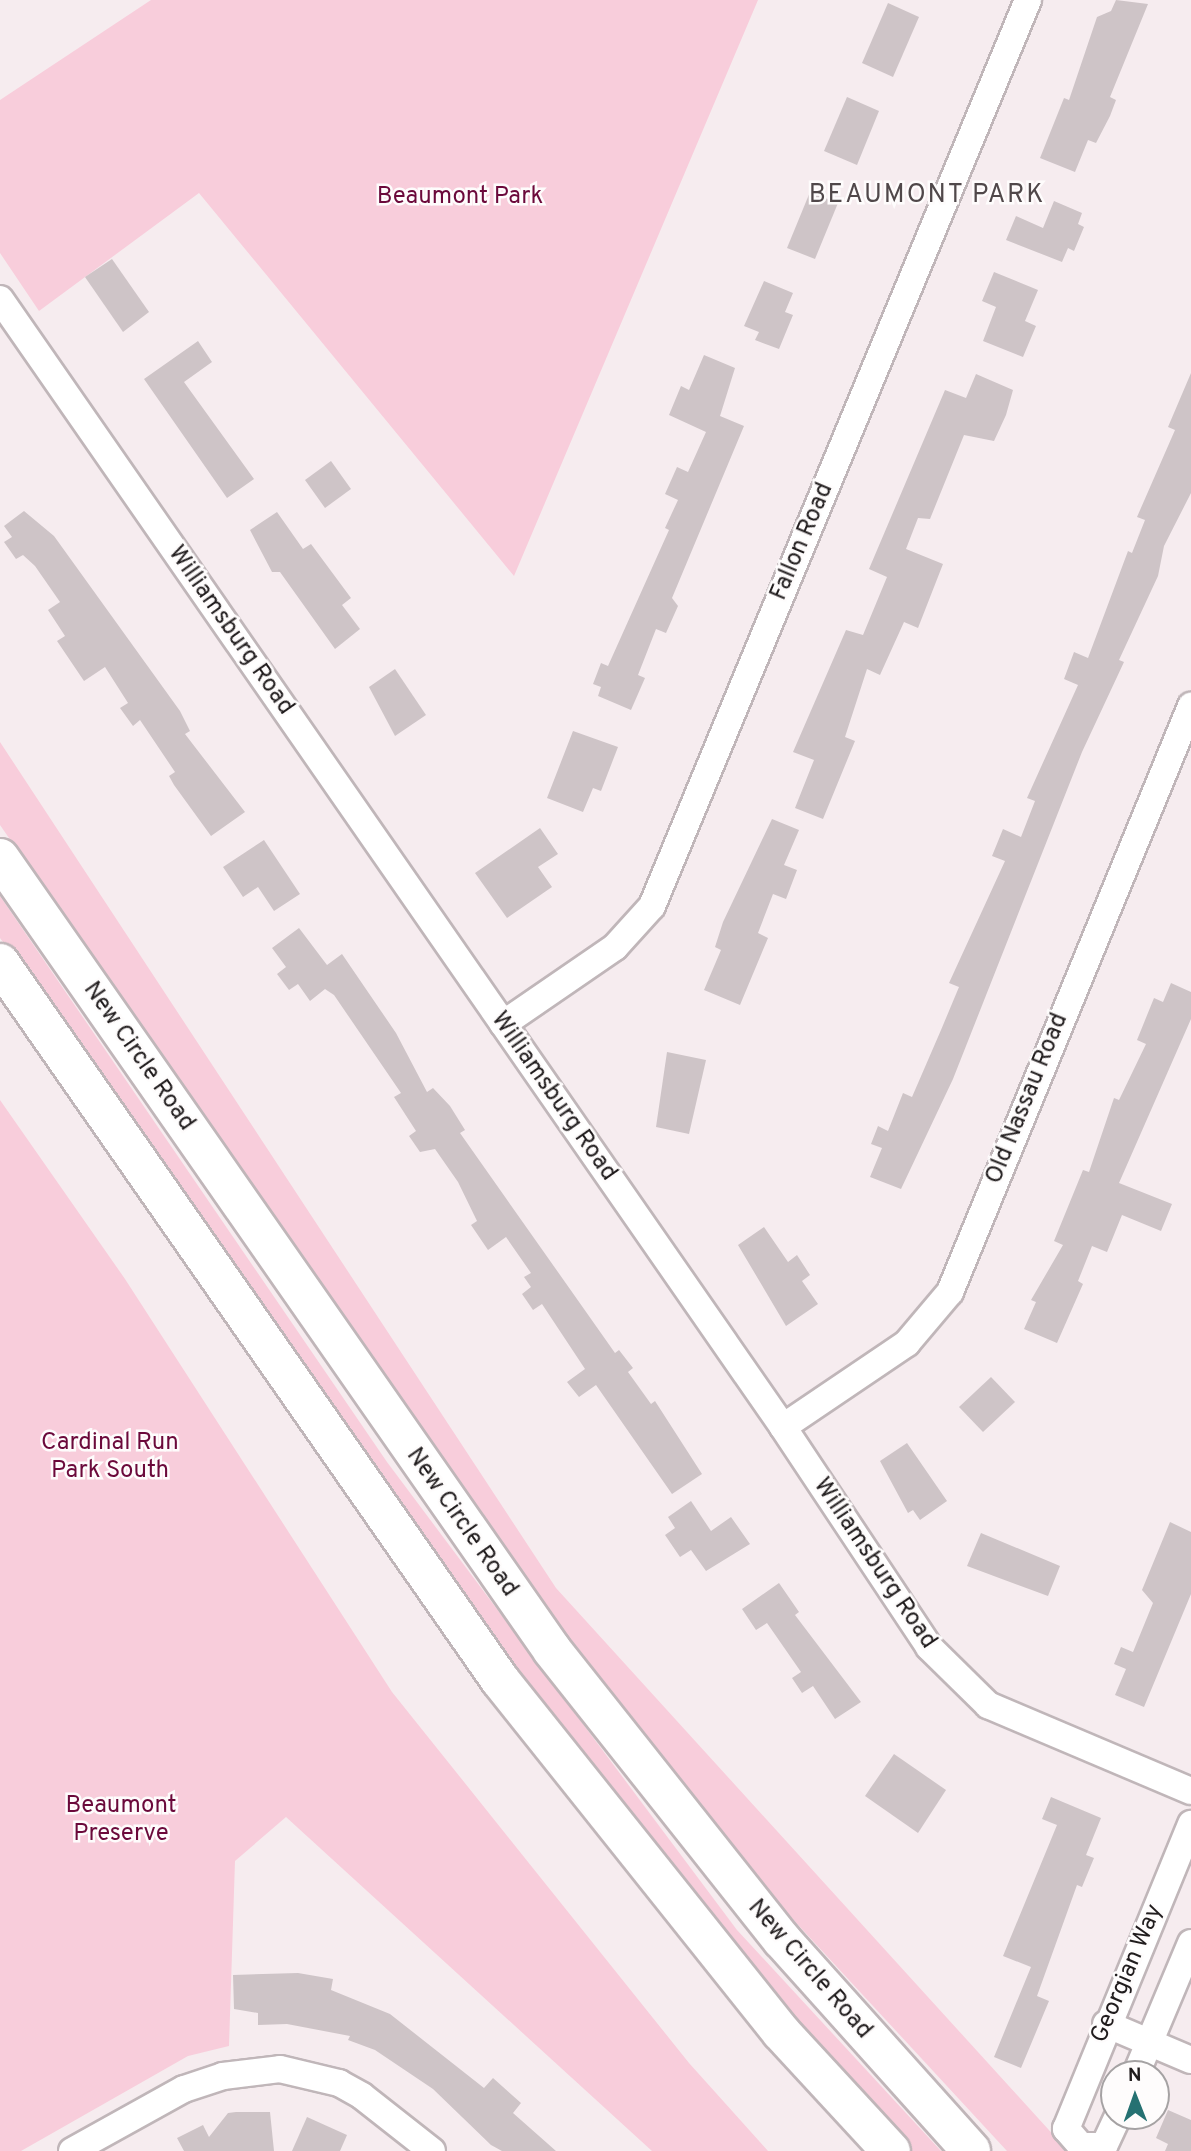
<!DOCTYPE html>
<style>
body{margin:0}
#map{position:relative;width:1191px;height:2151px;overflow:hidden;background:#f6ecef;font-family:Overpass,sans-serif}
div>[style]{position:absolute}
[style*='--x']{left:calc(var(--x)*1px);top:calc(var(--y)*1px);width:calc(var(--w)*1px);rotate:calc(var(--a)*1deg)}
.green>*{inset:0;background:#f8cddb}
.building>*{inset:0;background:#cec4c7}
.roads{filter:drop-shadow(2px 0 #c0b6b9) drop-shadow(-2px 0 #c0b6b9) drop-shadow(0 2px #c0b6b9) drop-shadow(0 -2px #c0b6b9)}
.minor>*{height:26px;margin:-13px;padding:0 13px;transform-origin:13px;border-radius:13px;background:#fff}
.highway>*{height:38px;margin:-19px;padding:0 19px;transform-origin:19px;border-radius:19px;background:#fff}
span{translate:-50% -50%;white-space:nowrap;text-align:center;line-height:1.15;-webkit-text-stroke:5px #fefcfc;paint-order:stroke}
.park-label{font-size:24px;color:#6b093b}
.street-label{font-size:24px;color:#201c1d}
.neighbourhood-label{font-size:26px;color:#50484a;letter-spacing:2px}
.north{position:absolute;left:1100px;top:2060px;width:70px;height:70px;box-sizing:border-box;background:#fefcfc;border:2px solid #a5a2a3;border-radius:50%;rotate:359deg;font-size:19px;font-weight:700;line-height:28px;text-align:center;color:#201c1d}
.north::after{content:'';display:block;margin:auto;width:24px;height:32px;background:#257172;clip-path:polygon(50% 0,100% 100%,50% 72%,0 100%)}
</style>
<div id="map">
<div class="green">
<div style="clip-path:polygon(151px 0,758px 0,514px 576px,199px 193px,39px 311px,0 253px,0 100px)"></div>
<div style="clip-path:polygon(0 742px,556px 1588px,1068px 2151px,1007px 2151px,788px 1914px,538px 1602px,0 825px)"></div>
<div style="clip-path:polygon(0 896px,387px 1462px,737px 1930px,941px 2151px,909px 2151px,721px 1942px,450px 1590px,0 938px)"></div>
<div style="clip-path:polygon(0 1100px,125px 1279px,392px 1692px,689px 2063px,768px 2151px,652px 2151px,286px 1817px,235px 1861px,229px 2046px,188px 2056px,21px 2151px,0 2151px)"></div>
</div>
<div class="building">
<div style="clip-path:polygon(1116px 0,1148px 4px,1110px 97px,1116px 100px,1110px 116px,1096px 143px,1088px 140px,1075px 172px,1040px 158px,1064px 98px,1069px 100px,1097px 17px,1111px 11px)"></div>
<div style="clip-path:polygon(888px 3px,919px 17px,893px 77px,862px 63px)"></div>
<div style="clip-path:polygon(847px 97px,879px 111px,857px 165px,824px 151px)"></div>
<div style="clip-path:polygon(810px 192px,838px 203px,815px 259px,787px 248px)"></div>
<div style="clip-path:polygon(1054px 201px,1082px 213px,1078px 224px,1084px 227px,1074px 251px,1068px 248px,1062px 262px,1006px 240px,1016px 216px,1043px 228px)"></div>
<div style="clip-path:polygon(112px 259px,149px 312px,123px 332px,85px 277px)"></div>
<div style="clip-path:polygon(994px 272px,1038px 290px,1025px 321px,1036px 326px,1023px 357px,983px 341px,996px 307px,982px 301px)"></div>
<div style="clip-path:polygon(764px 281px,793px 293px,785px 312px,793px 315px,779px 349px,755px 340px,759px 332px,744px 326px)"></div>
<div style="clip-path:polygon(198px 341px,212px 362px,184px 382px,254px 479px,227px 498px,144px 379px)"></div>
<div style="clip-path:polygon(704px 355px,735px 368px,720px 416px,744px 426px,672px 598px,678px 606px,666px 633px,656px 629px,638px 675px,645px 678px,631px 710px,598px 696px,601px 687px,593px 684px,601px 663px,608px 666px,669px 530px,665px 528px,678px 500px,665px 494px,677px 467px,688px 472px,706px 432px,669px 415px,681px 386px,689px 390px)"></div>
<div style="clip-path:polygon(1191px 373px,1191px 493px,1164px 546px,1158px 576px,1119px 660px,1124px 662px,1082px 752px,953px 1079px,901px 1189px,870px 1177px,882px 1148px,871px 1144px,878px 1126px,888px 1131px,903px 1093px,912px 1097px,941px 1030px,959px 987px,949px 983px,1005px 861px,992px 856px,1003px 829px,1021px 837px,1035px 801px,1027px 798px,1078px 685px,1064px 679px,1074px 652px,1088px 658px,1128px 551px,1132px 553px,1145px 520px,1137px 517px,1175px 430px,1168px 427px)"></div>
<div style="clip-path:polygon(976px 374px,1013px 390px,1006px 415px,994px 441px,964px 435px,930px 519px,918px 518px,906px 549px,943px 564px,918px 628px,904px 622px,880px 675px,867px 669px,845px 737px,855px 741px,823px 819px,795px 808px,814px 760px,793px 752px,846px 630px,863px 635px,887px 577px,869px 569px,945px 390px,966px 398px)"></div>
<div style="clip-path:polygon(331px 461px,351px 489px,325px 508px,305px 480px)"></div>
<div style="clip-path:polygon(24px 511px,54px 536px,180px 711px,190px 731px,185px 734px,245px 812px,211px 836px,174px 785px,169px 776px,175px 772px,140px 720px,133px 726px,120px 708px,128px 703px,105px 667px,84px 681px,57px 641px,65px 636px,48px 610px,60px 602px,35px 566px,23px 555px,16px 559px,4px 542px,12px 537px,4px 526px)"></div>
<div style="clip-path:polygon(277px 512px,303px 549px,311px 544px,351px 598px,342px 605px,360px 629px,335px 649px,280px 572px,272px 572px,250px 530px)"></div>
<div style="clip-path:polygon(395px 669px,426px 715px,395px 736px,369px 687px)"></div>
<div style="clip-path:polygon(573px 731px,618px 747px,601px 791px,593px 788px,583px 812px,547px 798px)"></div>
<div style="clip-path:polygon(772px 819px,799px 830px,784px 865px,797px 870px,786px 899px,773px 894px,758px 933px,768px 938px,740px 1005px,704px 990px,721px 950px,715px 947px,723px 922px)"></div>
<div style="clip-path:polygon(540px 828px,558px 854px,538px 867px,552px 887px,507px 918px,475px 873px)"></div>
<div style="clip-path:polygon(264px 840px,300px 894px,274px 911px,258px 887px,243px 897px,223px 867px)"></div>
<div style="clip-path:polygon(299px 928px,327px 965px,342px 954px,396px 1033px,427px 1092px,433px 1088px,450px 1106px,465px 1130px,460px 1133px,615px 1353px,619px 1350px,633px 1368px,628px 1372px,651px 1404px,655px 1401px,702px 1474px,672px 1494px,596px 1385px,579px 1397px,567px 1382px,585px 1369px,542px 1304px,533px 1310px,522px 1294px,531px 1287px,524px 1277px,531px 1273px,506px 1237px,488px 1250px,471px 1225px,477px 1221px,458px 1182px,435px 1149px,420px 1152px,409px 1136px,416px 1131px,394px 1097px,401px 1093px,334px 995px,325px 989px,310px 1001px,298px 984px,289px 990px,277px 974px,286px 967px,272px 948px)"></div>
<div style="clip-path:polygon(1171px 983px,1191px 992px,1191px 1019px,1119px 1183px,1172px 1204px,1161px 1231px,1122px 1215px,1107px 1252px,1092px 1246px,1078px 1281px,1083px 1284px,1057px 1343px,1024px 1329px,1036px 1302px,1031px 1300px,1063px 1245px,1054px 1241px,1083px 1170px,1089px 1172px,1114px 1098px,1119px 1100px,1146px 1044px,1137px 1040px,1154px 998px,1163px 1002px)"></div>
<div style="clip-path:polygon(667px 1052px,706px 1060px,689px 1134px,656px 1127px)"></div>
<div style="clip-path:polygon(764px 1227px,788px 1262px,797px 1255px,810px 1275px,802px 1281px,818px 1304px,786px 1326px,738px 1245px)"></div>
<div style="clip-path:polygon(991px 1377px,1015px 1402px,983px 1432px,959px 1407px)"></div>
<div style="clip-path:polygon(907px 1443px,947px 1501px,920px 1520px,913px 1510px,908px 1513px,880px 1461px)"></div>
<div style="clip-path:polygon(691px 1501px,711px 1531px,731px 1517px,750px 1544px,706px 1571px,691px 1550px,680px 1557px,665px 1535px,675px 1528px,668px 1517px)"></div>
<div style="clip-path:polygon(1170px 1522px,1191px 1532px,1191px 1594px,1144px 1707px,1115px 1695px,1126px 1669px,1114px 1664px,1121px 1647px,1133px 1652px,1153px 1603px,1142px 1590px)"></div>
<div style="clip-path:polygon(981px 1533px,1060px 1566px,1048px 1596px,967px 1566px)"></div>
<div style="clip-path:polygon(779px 1583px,799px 1612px,795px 1615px,861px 1702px,835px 1719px,813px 1686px,802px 1693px,792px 1678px,801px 1672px,767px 1623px,756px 1630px,742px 1609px)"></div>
<div style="clip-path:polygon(894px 1754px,946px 1790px,918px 1833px,865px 1796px)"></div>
<div style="clip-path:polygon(1051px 1797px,1101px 1818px,1086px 1855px,1094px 1858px,1082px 1887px,1077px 1885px,1037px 1996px,1049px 2001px,1021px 2068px,994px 2057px,1031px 1967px,1003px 1956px,1057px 1825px,1042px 1819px)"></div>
<div style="clip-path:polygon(298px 1973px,333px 1979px,331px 1990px,390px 2014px,484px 2088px,493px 2078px,521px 2103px,513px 2113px,556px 2151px,502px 2151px,491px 2145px,433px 2089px,375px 2050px,348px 2040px,350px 2036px,287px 2024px,258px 2025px,258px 2013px,234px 2009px,233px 1975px)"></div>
<div style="clip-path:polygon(1168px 2110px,1191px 2120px,1191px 2151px,1165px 2151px,1168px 2144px,1156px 2138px)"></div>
<div style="clip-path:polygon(236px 2112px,270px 2112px,274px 2151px,184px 2151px,177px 2138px,203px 2125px,209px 2137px,228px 2113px)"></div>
<div style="clip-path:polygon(307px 2117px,347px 2135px,340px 2151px,292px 2151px)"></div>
</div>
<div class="roads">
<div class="minor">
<div style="--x:0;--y:299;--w:1373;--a:55.23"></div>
<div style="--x:783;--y:1427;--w:264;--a:56.4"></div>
<div style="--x:929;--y:1647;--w:83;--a:44.5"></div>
<div style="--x:988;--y:1705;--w:220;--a:23"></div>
<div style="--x:503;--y:1024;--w:136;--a:-34.5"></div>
<div style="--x:615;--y:947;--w:55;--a:-47.9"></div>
<div style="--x:652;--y:906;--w:981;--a:-67.46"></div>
<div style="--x:783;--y:1427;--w:150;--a:-34.1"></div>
<div style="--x:907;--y:1343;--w:67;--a:-49.9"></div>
<div style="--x:950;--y:1292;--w:634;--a:-67.64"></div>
<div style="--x:1106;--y:2024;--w:92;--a:23"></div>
<div style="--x:1136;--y:2074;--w:142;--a:-67.2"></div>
<div style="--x:1118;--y:2116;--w:33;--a:115"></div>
<div style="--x:1104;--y:2146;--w:23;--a:180"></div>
<div style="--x:1081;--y:2146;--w:23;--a:-131"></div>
<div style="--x:1066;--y:2129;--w:330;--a:-67.7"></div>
<div style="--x:72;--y:2151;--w:128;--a:-29"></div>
<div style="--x:184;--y:2089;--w:41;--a:-18.4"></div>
<div style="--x:223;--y:2076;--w:57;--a:-7"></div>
<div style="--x:280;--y:2069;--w:61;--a:13.3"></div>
<div style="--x:339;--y:2083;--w:26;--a:29"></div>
<div style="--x:362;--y:2096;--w:89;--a:38.2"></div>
</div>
<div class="highway">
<div style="--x:0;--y:858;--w:965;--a:55.12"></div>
<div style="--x:552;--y:1650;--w:370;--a:51.6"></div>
<div style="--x:782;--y:1940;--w:283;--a:48.1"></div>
<div style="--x:0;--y:963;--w:874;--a:55.11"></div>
<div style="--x:500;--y:1680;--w:450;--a:51.4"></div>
<div style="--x:781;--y:2032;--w:162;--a:47.3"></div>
</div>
</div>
<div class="park-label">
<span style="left:460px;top:198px">Beaumont Park</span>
<span style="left:110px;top:1458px">Cardinal Run<br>Park South</span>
<span style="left:121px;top:1821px">Beaumont<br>Preserve</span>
</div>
<div class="street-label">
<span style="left:803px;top:542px;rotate:-67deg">Fallon Road</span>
<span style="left:230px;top:631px;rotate:55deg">Williamsburg Road</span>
<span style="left:138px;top:1057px;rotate:55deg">New Circle Road</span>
<span style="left:553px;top:1097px;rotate:55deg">Williamsburg Road</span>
<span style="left:1028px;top:1099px;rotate:-68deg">Old Nassau Road</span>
<span style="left:461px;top:1523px;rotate:55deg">New Circle Road</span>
<span style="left:874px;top:1564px;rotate:56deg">Williamsburg Road</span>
<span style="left:809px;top:1970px;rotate:49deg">New Circle Road</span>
<span style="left:1128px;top:1974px;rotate:-67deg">Georgian Way</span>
</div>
<div class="neighbourhood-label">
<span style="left:927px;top:196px">BEAUMONT PARK</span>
</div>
<div class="north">N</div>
</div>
